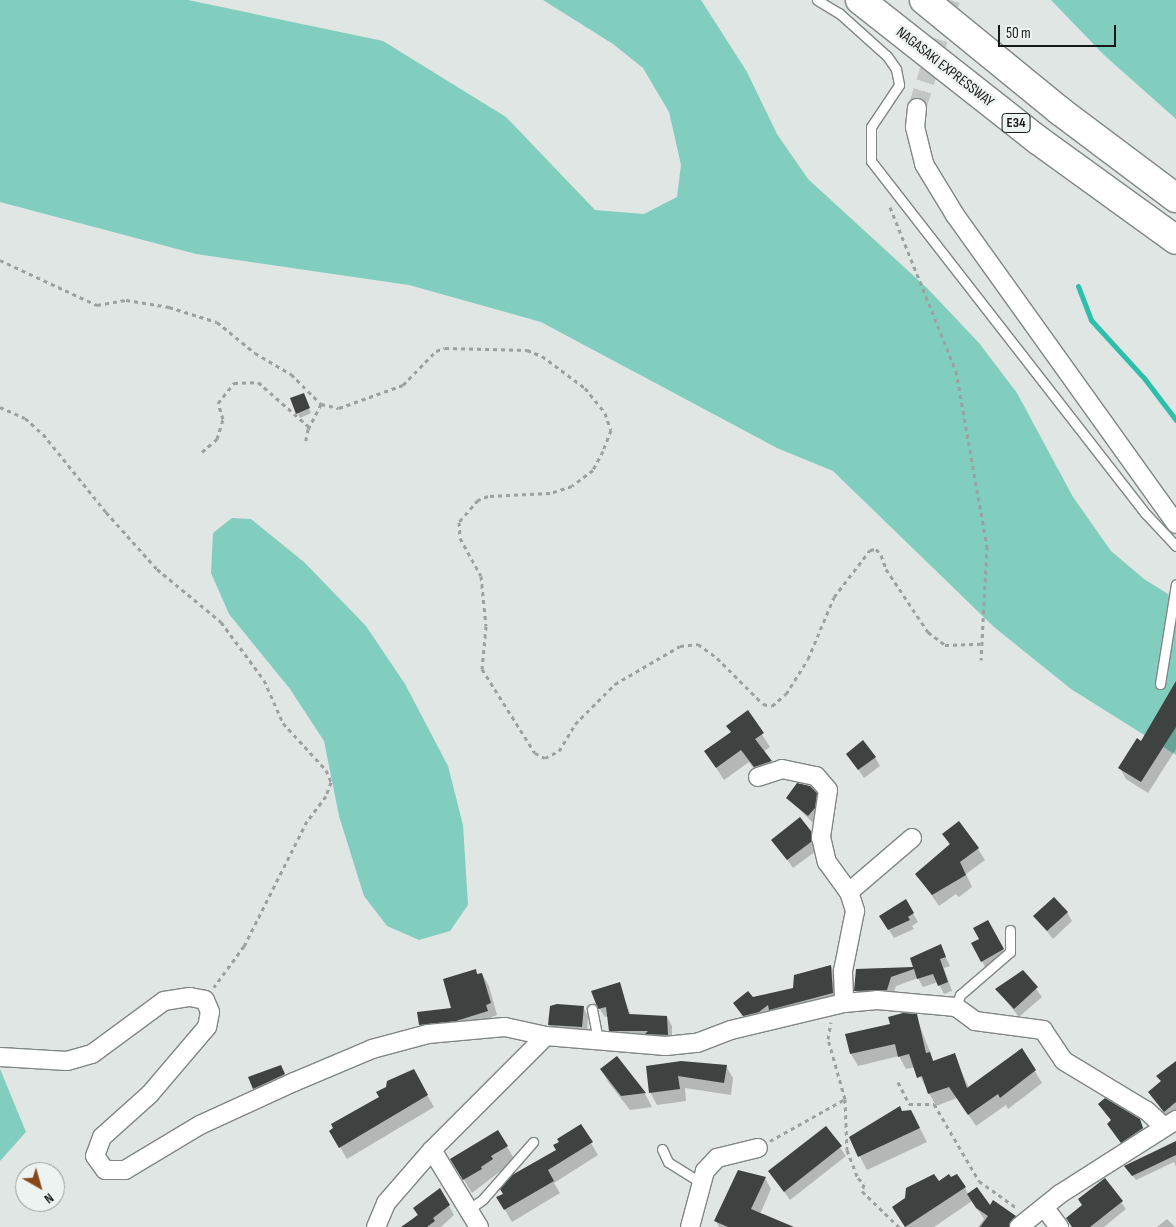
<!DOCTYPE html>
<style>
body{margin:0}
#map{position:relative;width:1176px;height:1227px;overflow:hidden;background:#e0e6e4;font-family:"Sofia Sans Condensed",sans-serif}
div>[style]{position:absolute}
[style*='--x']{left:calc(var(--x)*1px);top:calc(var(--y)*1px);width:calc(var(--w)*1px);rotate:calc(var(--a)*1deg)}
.green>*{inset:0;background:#81cdbe}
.shadow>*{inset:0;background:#0003}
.stream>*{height:5px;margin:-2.5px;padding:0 2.5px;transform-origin:2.5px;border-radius:2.5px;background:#2dbfaa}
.building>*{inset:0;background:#3e4342}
.street-tunnel>*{height:18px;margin-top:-9px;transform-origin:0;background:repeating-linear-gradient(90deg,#c2c7c5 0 18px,transparent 0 27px)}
.path>*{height:3px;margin-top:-1.5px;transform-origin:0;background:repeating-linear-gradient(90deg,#9ca19f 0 4px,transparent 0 8px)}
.roads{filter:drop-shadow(1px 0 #808685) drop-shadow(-1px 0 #808685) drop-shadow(0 1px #808685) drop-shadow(0 -1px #808685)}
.lane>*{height:9px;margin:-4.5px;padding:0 4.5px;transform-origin:4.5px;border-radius:4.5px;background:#fff}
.street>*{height:18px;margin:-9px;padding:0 9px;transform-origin:9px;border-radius:9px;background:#fff}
.highway>*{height:28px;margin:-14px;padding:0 14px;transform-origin:14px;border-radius:14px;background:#fff}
span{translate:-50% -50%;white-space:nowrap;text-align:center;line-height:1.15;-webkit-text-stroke:5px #edf3f1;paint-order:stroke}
.shield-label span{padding:1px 4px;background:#edf3f1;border:1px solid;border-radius:4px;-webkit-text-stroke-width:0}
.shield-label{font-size:14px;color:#161817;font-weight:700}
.street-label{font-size:15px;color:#161817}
.north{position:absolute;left:15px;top:1162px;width:50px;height:50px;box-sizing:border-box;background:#edf3f1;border:1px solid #979b9a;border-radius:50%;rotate:142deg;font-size:14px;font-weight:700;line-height:20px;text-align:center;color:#161817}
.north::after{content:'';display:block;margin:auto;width:18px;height:22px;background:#8a4719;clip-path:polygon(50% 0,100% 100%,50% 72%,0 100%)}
.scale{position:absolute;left:998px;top:25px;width:118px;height:22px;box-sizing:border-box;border:2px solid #161817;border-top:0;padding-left:6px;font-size:15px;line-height:18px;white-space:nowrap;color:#161817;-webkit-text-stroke:4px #edf3f1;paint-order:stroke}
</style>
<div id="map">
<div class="green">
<div style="clip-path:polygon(0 0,188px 0,383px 41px,506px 117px,595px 210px,644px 214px,677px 197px,681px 165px,669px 112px,643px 68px,613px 44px,543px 0,701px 0,747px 72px,777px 134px,808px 179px,928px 289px,979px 343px,1017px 393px,1073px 497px,1111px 551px,1144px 579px,1176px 599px,1176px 755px,1071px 689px,994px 627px,833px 471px,777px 448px,541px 322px,409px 285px,196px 254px,0 202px)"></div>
<div style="clip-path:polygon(1051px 0,1176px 0,1176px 119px,1104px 55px)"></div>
<div style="clip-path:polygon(232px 518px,251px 519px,304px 562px,366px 626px,405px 684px,448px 766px,463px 825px,468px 905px,450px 931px,419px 940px,387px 926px,364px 896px,339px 816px,324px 741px,290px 689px,229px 614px,211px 573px,213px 533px)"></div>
<div style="clip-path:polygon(0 1069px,26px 1132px,0 1161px)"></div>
</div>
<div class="shadow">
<div style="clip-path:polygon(305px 398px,311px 413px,300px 418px,291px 399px)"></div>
<div style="clip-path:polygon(1176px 686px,1176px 749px,1148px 793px,1126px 779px,1120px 768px,1141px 742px)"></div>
<div style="clip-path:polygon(747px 712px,770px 747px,763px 752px,778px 774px,762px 780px,749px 762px,724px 780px,706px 752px,732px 733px,727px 726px)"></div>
<div style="clip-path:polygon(848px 754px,875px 757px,880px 766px,864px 778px)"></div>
<div style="clip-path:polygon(816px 794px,821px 803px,819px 817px,814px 824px,788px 798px)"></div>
<div style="clip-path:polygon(810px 832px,816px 841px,816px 851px,793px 868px,773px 840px)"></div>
<div style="clip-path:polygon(944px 834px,978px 849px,985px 860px,966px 874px,972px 887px,959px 897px,956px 894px,939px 906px,917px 874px,950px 846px)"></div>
<div style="clip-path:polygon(906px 901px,918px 922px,912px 926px,914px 929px,894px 938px,881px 917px)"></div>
<div style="clip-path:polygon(1067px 912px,1072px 921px,1053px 939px,1035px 916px)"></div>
<div style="clip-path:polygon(987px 922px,1008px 958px,987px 970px,972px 944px,981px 939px)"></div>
<div style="clip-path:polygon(940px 946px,950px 966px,944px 968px,952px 991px,944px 994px,938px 982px,923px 987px,918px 978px,896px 986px,892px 998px,861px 1000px,856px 991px,857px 970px,914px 968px)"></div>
<div style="clip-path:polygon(831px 966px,836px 975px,837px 1002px,749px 1025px,734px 1003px,794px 989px)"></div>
<div style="clip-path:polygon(475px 971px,478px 975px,482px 974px,489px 986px,497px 1015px,492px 1017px,494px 1023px,427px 1037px,420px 1025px,419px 1013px,453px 1009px)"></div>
<div style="clip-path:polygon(1023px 971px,1042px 997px,1019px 1017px,997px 989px)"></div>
<div style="clip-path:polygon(619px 984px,631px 1016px,667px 1017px,672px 1026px,672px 1044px,615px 1039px,608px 1016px,605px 1017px,599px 1008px)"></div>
<div style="clip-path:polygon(583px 1007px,588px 1016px,587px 1035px,555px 1033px,549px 1025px)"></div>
<div style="clip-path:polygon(916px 1016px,934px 1062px,954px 1055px,969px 1088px,1022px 1050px,1042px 1083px,1008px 1109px,1006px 1105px,976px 1126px,957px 1098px,936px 1106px,915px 1067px,906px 1069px,899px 1056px,858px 1066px,851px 1054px,891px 1025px)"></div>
<div style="clip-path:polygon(616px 1057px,645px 1094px,652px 1107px,630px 1110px,609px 1083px,601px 1069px)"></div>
<div style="clip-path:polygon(1176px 1062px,1176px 1122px,1173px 1125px,1149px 1092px,1162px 1082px,1158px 1076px)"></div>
<div style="clip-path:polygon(726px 1066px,733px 1078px,731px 1095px,685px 1088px,686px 1101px,657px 1105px,650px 1092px,647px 1067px)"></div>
<div style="clip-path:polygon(281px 1067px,289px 1084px,259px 1097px,250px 1078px)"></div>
<div style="clip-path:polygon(413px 1071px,434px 1107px,347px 1159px,331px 1131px,381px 1098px)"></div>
<div style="clip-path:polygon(899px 1108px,902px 1112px,911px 1111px,927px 1142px,867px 1170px,850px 1138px)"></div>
<div style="clip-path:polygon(1104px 1112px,1139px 1120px,1147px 1136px,1126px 1150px,1113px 1132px,1112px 1121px)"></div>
<div style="clip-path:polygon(581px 1126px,598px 1155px,554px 1183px,560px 1193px,512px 1222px,498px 1198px,557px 1150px)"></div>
<div style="clip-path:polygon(826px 1128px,846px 1156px,790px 1200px,770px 1172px)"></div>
<div style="clip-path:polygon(498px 1132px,515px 1160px,472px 1193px,452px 1160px)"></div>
<div style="clip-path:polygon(1176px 1143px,1176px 1167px,1174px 1162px,1136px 1180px,1129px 1171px)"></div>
<div style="clip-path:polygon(765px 1178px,771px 1189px,760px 1214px,787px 1227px,719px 1227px,716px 1221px)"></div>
<div style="clip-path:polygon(1104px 1180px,1126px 1209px,1104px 1227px,1072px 1227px,1067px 1218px,1083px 1206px,1079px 1200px)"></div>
<div style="clip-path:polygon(939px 1183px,965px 1188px,968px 1194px,990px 1208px,1015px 1216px,1021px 1226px,978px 1227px,984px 1219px,972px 1201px,934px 1227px,905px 1227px,893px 1207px)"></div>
<div style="clip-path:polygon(440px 1189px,454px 1215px,441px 1227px,406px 1227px)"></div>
<div style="clip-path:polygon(1167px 1219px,1175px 1227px,1157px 1227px)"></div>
</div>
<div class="stream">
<div style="--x:1078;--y:286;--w:36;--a:69"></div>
<div style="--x:1091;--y:320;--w:79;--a:47.6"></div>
<div style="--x:1144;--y:378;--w:53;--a:52.7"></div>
</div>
<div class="building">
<div style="clip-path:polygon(304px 393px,310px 408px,296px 414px,290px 398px)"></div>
<div style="clip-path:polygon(1176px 681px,1176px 727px,1141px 782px,1118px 768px,1137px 738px,1141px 741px)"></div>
<div style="clip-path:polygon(748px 710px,764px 733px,755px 739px,772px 761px,754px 767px,741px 750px,716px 768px,704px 751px,731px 732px,726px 726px)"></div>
<div style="clip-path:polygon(863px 740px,876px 757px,858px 770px,846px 754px)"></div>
<div style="clip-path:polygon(797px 783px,810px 786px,817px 793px,815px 808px,808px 816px,786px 798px)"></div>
<div style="clip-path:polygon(800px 817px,811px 831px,811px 842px,787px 860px,771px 840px)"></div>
<div style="clip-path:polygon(959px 821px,979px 848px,960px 862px,966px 875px,932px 895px,915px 874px,950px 844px,942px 834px)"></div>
<div style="clip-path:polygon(1054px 897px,1068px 912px,1047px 931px,1033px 916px)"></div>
<div style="clip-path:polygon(906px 899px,914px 913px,908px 917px,910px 920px,888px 930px,879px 916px)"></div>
<div style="clip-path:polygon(988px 920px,1004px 949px,981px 962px,971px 943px,979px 939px,973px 928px)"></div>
<div style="clip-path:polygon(941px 944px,946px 957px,940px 959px,948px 982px,938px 986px,933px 974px,917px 979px,914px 969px,891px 977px,887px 990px,854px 991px,856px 969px,913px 967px,910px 958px)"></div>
<div style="clip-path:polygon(831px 965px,833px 993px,769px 1010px,768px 1005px,759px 1012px,743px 1016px,733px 1003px,748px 991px,753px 997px,793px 988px,794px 975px)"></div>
<div style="clip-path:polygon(476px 969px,477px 974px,482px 973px,491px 1003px,486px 1005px,488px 1011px,456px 1021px,419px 1025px,417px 1012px,451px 1008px,443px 979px)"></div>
<div style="clip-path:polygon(1023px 970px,1038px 987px,1014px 1009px,995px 989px)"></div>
<div style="clip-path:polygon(620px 982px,629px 1014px,667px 1016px,668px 1035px,645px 1034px,648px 1031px,609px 1031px,606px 1007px,598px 1009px,591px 991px)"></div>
<div style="clip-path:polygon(557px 1004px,584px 1006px,582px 1027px,548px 1025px,550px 1006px)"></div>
<div style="clip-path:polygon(903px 1013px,917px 1014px,926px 1053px,930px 1052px,933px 1061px,955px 1053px,967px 1088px,1022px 1048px,1036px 1070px,1000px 1098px,998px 1094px,968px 1115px,949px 1087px,928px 1094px,922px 1076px,917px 1078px,909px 1054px,898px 1057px,895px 1044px,850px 1054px,845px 1034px,890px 1024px,888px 1017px)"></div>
<div style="clip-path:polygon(617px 1056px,646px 1093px,621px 1096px,600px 1069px)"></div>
<div style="clip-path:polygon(681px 1061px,727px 1065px,724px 1083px,678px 1076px,680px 1089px,649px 1093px,646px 1066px)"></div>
<div style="clip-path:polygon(1176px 1061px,1176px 1102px,1164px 1112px,1148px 1092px,1161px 1081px,1156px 1076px)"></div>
<div style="clip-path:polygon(281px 1065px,285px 1074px,253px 1089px,248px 1077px)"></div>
<div style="clip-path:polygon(414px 1069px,428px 1095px,339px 1148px,329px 1131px,333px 1128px,331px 1124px,379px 1097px,376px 1092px,386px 1087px,387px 1081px)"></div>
<div style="clip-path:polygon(1105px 1098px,1140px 1119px,1143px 1128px,1121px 1143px,1107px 1124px,1111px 1120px,1098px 1104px)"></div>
<div style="clip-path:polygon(900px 1106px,902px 1111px,911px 1110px,920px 1128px,858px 1157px,849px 1137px)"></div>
<div style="clip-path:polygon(581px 1124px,593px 1142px,548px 1170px,554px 1181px,504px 1210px,496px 1197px,503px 1194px,500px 1189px,512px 1175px,556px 1150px,553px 1145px,559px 1142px,557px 1139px)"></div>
<div style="clip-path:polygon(826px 1126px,842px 1146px,784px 1192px,768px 1171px)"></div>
<div style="clip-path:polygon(498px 1130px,508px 1146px,491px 1156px,493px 1159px,481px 1167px,482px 1169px,463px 1180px,450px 1159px)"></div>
<div style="clip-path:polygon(1176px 1141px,1176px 1155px,1132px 1176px,1124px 1166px)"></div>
<div style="clip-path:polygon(738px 1170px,766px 1177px,751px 1209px,794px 1227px,728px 1227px,714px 1221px)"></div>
<div style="clip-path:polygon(934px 1174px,939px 1181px,949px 1174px,951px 1177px,957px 1174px,966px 1187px,905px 1227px,892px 1207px,905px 1198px,906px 1188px)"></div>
<div style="clip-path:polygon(1105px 1178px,1123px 1201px,1090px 1227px,1072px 1227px,1066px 1218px,1082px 1205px,1078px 1199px)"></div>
<div style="clip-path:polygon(977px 1187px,990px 1205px,993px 1200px,1016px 1216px,1009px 1227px,980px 1227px,988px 1216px,976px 1208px,967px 1194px)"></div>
<div style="clip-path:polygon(440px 1188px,450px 1205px,433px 1218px,435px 1221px,427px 1227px,401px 1227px,418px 1215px,413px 1208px)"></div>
</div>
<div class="street-tunnel">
<div style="--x:917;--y:108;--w:113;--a:-72.5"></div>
</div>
<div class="path">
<div style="--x:890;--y:207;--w:177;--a:68.1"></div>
<div style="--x:956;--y:371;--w:178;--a:80"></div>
<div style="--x:987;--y:546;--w:114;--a:93"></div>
<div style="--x:0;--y:260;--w:107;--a:24.9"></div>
<div style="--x:97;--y:305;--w:29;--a:-10"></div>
<div style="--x:126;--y:300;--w:44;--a:9.2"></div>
<div style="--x:169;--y:307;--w:50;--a:17.4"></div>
<div style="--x:217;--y:322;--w:49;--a:39.2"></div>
<div style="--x:255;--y:353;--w:42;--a:30.3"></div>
<div style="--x:291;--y:374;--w:42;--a:45"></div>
<div style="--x:321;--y:404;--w:28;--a:117"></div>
<div style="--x:308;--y:429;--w:15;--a:101"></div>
<div style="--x:321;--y:404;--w:18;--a:13"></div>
<div style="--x:339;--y:408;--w:68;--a:-19.8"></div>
<div style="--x:403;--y:385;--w:47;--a:-45.9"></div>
<div style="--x:436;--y:351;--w:9;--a:-18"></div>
<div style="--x:445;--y:348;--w:82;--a:1.4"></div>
<div style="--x:527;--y:350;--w:16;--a:22"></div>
<div style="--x:542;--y:356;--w:54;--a:36.7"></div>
<div style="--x:585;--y:388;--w:32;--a:51"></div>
<div style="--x:605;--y:413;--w:18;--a:71"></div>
<div style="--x:611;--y:430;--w:22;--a:111"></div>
<div style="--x:603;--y:451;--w:21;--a:118"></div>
<div style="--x:593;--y:470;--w:26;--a:143"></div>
<div style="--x:572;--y:486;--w:23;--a:162"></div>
<div style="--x:550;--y:493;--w:62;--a:177.2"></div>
<div style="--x:488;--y:496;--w:11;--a:158"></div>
<div style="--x:478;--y:500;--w:29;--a:131"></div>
<div style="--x:459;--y:522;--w:16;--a:86"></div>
<div style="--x:460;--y:538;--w:43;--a:61.1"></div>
<div style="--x:481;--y:576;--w:50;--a:84.3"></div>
<div style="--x:486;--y:626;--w:43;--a:95.3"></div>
<div style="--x:482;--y:669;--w:99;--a:57.8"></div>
<div style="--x:535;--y:753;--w:11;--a:27"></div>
<div style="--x:545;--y:758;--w:16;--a:-27"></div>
<div style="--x:559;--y:751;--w:31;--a:-59"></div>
<div style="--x:575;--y:724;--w:57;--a:-45"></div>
<div style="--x:615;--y:684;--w:75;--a:-30.3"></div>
<div style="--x:680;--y:646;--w:18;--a:-6"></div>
<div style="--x:698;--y:644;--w:24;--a:36"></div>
<div style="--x:717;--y:658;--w:65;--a:45"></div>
<div style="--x:763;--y:704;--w:9;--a:13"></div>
<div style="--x:772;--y:706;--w:18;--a:-41"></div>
<div style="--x:786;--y:694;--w:41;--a:-57.8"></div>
<div style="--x:808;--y:659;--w:67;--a:-67.2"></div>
<div style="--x:834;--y:597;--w:59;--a:-52.5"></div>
<div style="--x:870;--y:550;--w:6;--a:-9"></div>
<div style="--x:876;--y:549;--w:8;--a:50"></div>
<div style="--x:881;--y:555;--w:15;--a:70"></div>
<div style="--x:886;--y:569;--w:76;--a:56.3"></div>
<div style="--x:928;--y:632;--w:21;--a:37"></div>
<div style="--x:945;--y:645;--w:35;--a:-2"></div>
<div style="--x:0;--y:407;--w:27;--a:24"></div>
<div style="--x:25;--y:418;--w:24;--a:42"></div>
<div style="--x:43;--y:434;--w:100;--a:51.1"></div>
<div style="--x:106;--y:512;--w:76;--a:48.2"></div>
<div style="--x:157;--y:569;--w:83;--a:39.6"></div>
<div style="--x:221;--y:622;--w:72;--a:53.4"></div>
<div style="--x:264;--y:680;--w:47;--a:66.2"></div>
<div style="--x:283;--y:723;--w:64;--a:47.5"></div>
<div style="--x:326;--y:770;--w:13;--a:67"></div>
<div style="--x:331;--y:782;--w:15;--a:110"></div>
<div style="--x:326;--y:796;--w:31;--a:127"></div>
<div style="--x:307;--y:821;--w:140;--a:116.7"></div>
<div style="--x:244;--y:946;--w:51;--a:126.2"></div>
<div style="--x:202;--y:452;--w:20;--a:-41"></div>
<div style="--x:217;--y:439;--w:21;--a:-73"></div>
<div style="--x:223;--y:419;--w:17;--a:-107"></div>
<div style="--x:218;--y:403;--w:26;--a:-51"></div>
<div style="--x:234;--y:383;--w:24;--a:-2"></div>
<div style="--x:258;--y:382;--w:68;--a:41.4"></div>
<div style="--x:898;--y:1082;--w:25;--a:63"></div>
<div style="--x:909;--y:1104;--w:25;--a:0"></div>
<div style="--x:934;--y:1104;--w:89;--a:59.7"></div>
<div style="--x:979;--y:1181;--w:47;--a:35.4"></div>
<div style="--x:845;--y:1099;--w:51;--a:87.8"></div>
<div style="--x:847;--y:1150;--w:30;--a:69"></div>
<div style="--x:858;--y:1178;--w:8;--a:45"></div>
<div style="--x:864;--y:1184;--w:7;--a:106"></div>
<div style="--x:862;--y:1191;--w:52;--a:44.2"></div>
<div style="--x:770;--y:1141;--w:86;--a:-29.2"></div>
<div style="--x:845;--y:1099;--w:62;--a:-105.8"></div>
<div style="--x:828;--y:1039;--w:17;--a:-80"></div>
</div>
<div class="roads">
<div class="lane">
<div style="--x:817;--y:0;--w:26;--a:31"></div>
<div style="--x:839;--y:13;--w:64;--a:41.9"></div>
<div style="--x:887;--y:56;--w:16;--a:55"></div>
<div style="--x:896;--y:69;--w:16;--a:79"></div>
<div style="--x:899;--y:85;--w:50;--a:123.7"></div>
<div style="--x:871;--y:127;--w:34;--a:90"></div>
<div style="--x:871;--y:161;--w:447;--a:52.1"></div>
<div style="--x:1146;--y:514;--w:44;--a:46.8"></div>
<div style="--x:1160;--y:684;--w:101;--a:-80.9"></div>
<div style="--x:956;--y:1007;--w:13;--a:-72"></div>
<div style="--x:960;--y:995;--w:66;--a:-40.7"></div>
<div style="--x:1010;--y:952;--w:22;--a:-90"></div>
<div style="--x:592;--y:1009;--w:33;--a:79"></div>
<div style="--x:662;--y:1149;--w:14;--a:65"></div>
<div style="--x:668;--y:1162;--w:40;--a:32"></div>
<div style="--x:468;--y:1210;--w:19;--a:-36"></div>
<div style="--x:483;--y:1199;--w:76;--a:-48.7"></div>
</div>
<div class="street">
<div style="--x:917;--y:108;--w:19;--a:96"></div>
<div style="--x:915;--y:127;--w:38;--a:76"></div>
<div style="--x:924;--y:164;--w:60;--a:58.7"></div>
<div style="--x:955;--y:215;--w:380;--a:54.4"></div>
<div style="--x:758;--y:777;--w:25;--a:-18"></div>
<div style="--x:782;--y:769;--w:35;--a:12"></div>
<div style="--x:816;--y:776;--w:18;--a:49"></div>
<div style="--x:828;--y:790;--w:48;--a:98.5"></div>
<div style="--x:821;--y:837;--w:26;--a:77"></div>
<div style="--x:827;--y:862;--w:37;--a:54"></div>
<div style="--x:849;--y:892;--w:20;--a:72"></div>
<div style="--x:855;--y:911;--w:61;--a:101.3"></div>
<div style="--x:843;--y:971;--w:32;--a:88"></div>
<div style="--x:849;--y:892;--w:83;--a:-40.6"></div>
<div style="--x:0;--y:1057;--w:67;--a:3.4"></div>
<div style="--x:67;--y:1061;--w:26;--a:-16"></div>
<div style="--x:92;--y:1054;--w:89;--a:-36.4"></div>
<div style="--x:164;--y:1001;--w:26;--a:-9"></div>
<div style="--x:190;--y:997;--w:15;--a:11"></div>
<div style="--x:205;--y:1000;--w:13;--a:67"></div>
<div style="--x:210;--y:1012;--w:15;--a:101"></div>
<div style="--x:207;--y:1027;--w:88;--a:130.4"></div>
<div style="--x:150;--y:1094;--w:64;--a:138.1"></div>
<div style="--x:102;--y:1137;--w:20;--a:110"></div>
<div style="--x:95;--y:1156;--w:17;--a:54"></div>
<div style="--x:105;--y:1170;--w:20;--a:0"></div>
<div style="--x:125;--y:1170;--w:87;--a:-31"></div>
<div style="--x:200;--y:1125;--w:103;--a:-24.6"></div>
<div style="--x:294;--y:1082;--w:85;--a:-22.9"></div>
<div style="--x:372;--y:1049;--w:58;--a:-15"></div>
<div style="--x:428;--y:1034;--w:77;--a:-5.2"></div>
<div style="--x:505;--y:1027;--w:42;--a:12.4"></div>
<div style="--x:546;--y:1036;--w:120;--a:4.8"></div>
<div style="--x:666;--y:1046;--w:31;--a:-6"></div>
<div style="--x:697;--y:1043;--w:36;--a:-21"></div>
<div style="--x:731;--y:1030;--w:116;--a:-13.4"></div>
<div style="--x:844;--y:1003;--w:33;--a:-5"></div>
<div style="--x:877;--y:1000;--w:79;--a:5.1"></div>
<div style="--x:956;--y:1007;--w:24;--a:36"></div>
<div style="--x:975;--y:1021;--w:69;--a:7.5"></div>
<div style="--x:1043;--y:1030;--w:37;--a:56"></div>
<div style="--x:1064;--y:1061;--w:97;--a:31.1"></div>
<div style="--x:1147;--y:1111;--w:23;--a:43"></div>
<div style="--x:432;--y:1150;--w:90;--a:58.6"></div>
<div style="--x:1044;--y:1207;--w:25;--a:53"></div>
<div style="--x:376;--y:1227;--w:26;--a:-67"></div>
<div style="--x:386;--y:1203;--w:70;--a:-49"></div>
<div style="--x:432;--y:1150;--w:161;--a:-45"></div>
<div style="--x:690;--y:1227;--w:58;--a:-75"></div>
<div style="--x:705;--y:1171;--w:18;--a:-47"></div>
<div style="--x:717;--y:1158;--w:42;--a:-13.7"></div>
<div style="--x:1019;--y:1227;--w:53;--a:-38.8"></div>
<div style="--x:1060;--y:1194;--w:138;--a:-32.5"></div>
</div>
<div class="highway">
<div style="--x:860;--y:0;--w:226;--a:38.2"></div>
<div style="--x:1038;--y:140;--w:170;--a:35.9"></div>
<div style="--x:924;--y:0;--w:176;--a:39.2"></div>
<div style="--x:1060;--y:111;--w:145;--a:36.9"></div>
</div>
</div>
<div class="shield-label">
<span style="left:1016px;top:123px">E34</span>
</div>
<div class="street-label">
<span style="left:945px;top:67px;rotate:38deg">NAGASAKI EXPRESSWAY</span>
</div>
<div class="north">N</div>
<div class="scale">50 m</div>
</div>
